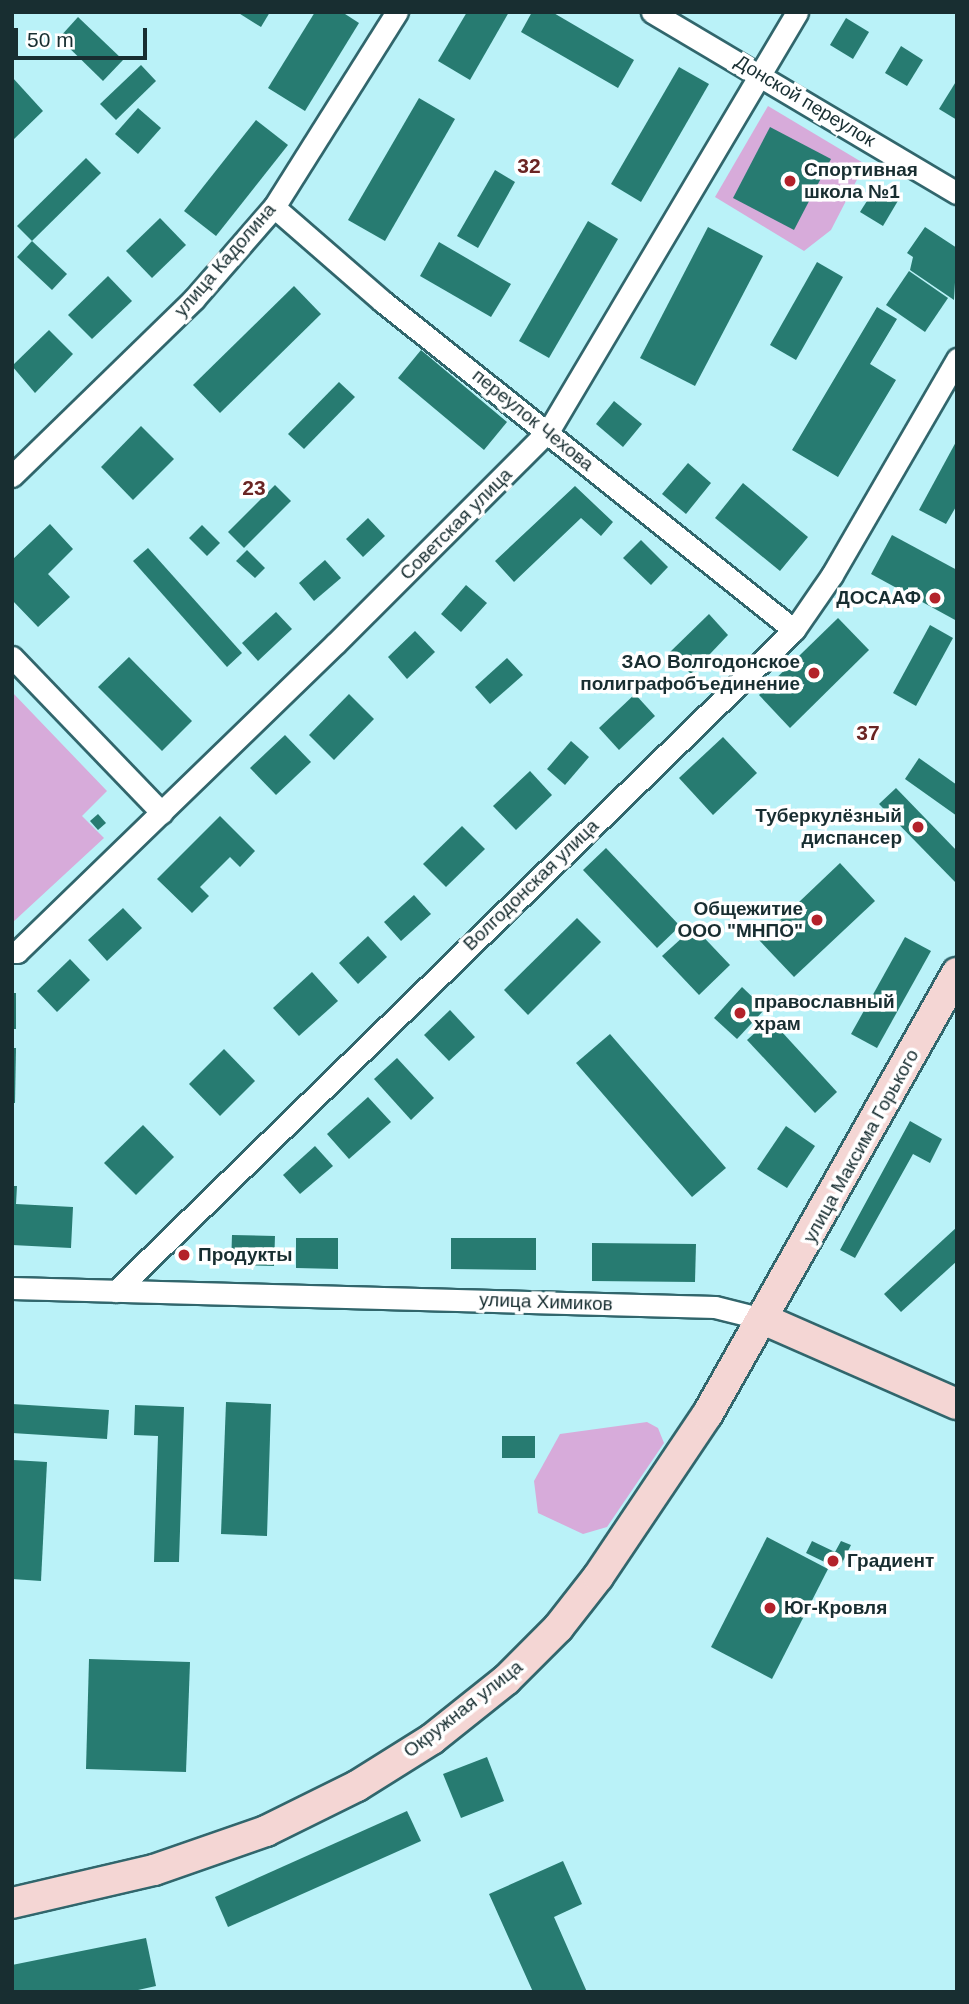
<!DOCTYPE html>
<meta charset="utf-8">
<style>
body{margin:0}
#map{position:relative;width:969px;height:2004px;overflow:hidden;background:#baf2f8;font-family:Helvetica,sans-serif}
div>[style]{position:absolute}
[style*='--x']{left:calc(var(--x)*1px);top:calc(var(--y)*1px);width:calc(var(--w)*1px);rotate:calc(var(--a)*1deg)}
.green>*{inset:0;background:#d7abda}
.building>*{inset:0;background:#277b71}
.roads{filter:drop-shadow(2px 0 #31666c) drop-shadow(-2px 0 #31666c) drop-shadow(0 2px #31666c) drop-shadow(0 -2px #31666c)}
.street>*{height:21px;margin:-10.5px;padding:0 10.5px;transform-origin:10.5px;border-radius:10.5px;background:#fff}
.secondary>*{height:30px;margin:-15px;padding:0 15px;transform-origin:15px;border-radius:15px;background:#f4d6d4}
.dots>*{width:19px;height:19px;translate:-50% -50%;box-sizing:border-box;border:4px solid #fff;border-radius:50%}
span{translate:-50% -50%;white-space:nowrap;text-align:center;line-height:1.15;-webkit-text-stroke:7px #fff;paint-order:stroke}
.street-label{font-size:19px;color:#182e31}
.poi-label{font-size:19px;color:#182e31;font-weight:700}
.left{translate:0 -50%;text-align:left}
.right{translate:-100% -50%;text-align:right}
.neighbourhood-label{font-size:21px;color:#6a2523;font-weight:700}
.frame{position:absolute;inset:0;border:14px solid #182e31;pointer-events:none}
.scale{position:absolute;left:14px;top:28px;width:133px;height:32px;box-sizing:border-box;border:4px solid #182e31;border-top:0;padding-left:9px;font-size:21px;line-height:24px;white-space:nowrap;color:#182e31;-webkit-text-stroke:5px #fff;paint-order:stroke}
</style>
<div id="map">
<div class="green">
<div style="clip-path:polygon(768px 106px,865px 164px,831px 230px,804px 251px,715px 197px)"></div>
<div style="clip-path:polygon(12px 692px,107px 791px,82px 816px,104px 838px,12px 923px)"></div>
<div style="clip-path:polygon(647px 1422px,658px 1428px,664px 1443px,607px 1527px,583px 1534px,538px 1513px,534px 1481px,560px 1434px)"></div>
</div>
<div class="building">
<div style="clip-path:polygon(237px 12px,270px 12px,261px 27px)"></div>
<div style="clip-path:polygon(315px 12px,342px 12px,359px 23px,305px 111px,268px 88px)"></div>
<div style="clip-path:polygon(467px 12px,509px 12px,470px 80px,438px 61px)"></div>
<div style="clip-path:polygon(532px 12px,552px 12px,634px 60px,618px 88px,521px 32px)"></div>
<div style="clip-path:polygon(78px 17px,123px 60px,103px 81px,59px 38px)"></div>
<div style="clip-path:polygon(846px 18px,869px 32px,853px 59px,830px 45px)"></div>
<div style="clip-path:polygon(901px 46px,923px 60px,907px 86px,885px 73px)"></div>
<div style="clip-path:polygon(141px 65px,156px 81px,116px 120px,100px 104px)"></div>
<div style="clip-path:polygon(679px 67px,709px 84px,641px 202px,611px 184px)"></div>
<div style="clip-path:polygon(12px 77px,43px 111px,12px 141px)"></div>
<div style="clip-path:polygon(957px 80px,957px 120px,939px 109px)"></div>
<div style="clip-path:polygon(419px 98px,455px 119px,385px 241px,348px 220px)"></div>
<div style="clip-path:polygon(138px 108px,161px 128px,138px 154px,115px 134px)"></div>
<div style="clip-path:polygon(256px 120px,288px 145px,216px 236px,184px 211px)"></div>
<div style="clip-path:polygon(770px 127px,831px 159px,794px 230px,733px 198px)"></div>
<div style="clip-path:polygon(86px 158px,101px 173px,32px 241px,17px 226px)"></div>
<div style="clip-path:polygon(495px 170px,515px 182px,478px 248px,457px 236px)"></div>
<div style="clip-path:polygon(877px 185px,899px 199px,883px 226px,860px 212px)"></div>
<div style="clip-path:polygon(160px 218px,186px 245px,152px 278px,126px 251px)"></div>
<div style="clip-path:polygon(588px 221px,618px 239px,549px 358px,519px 341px)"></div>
<div style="clip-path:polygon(708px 227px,763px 256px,695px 386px,640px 358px)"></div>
<div style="clip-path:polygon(925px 227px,957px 248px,954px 300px,910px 270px,913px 257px,907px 253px)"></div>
<div style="clip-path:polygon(32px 241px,67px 274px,52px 290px,17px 257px)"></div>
<div style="clip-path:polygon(439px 242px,511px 284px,491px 317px,420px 276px)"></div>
<div style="clip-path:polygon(817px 262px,843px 277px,796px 360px,770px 345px)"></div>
<div style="clip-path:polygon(909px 271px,948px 298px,925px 332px,886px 305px)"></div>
<div style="clip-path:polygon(108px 276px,132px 301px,92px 339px,68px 315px)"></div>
<div style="clip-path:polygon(294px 286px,321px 314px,220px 413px,193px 385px)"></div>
<div style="clip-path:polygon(877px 307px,897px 319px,870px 364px,896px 380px,838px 477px,792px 450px)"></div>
<div style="clip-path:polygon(49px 330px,73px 354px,35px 393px,12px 366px)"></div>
<div style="clip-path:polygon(421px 350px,507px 422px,484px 450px,398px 378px)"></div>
<div style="clip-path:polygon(339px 382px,355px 397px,304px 449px,288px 434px)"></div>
<div style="clip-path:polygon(614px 401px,642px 424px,623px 447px,596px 424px)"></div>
<div style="clip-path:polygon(141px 426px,174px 459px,133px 500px,101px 467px)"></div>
<div style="clip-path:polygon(957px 440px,957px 505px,946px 524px,919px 510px)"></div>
<div style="clip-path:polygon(688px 463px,711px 483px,686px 514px,662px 494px)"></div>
<div style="clip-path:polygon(743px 483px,808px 537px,780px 571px,715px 518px)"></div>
<div style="clip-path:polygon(275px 485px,291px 501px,244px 548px,228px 532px)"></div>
<div style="clip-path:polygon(575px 486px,613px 522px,601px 536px,581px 518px,514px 582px,495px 561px)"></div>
<div style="clip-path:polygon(368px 518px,385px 536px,363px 557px,346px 539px)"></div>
<div style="clip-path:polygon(50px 524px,73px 549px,48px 574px,70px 597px,38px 627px,12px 600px,12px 560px)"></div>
<div style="clip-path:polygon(202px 525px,220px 543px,207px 556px,189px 538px)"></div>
<div style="clip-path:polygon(892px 535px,957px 570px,957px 621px,871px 574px)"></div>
<div style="clip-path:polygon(641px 540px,668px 567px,651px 585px,623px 558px)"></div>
<div style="clip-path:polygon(148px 548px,242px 653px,227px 667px,133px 561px)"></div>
<div style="clip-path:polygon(247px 550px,265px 568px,255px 578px,236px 561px)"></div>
<div style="clip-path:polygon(325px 560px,341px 578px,314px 601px,299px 583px)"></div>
<div style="clip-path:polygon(466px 585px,487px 603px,461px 632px,441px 614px)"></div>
<div style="clip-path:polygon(276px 612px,292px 629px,258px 661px,242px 643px)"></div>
<div style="clip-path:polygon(709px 614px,728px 635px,691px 674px,669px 653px)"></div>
<div style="clip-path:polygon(838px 618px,869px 650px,790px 728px,759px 695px)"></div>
<div style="clip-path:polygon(930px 625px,953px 638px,916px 706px,893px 693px)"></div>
<div style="clip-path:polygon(415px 631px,435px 652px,407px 679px,388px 657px)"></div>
<div style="clip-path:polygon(129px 657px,192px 721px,162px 751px,98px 687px)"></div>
<div style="clip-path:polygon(507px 658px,523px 675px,490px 704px,475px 687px)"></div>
<div style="clip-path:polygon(349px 694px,374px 719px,334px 760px,309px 735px)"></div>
<div style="clip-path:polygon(635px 694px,655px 716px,619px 750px,599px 728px)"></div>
<div style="clip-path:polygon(285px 735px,311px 762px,276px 795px,250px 768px)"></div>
<div style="clip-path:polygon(723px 737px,757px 773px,713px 815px,679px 778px)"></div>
<div style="clip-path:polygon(571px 741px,589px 757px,565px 785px,547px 769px)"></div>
<div style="clip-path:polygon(919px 758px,957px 785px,957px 816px,905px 779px)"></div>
<div style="clip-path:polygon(530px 771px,552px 795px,516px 830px,493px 806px)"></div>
<div style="clip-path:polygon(896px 788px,957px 851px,957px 884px,879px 804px)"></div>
<div style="clip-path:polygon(98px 814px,106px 823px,98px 830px,90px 821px)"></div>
<div style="clip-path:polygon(220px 816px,255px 851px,240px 867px,230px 857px,200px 887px,209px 896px,192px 913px,157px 879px)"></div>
<div style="clip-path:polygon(462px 826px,485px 849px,446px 887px,423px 864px)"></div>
<div style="clip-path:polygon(606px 848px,680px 926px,657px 948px,583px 870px)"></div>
<div style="clip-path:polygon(840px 863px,875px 901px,794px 977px,759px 940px)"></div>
<div style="clip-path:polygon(414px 895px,431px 914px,401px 941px,384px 922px)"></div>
<div style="clip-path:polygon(123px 908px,142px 928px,107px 961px,88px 940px)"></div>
<div style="clip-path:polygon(577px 918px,601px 942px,528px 1015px,504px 990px)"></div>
<div style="clip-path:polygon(694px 927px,730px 965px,699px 995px,662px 956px)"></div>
<div style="clip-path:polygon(368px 936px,387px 957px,358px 984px,339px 963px)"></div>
<div style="clip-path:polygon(905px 937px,931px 951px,877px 1048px,851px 1034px)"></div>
<div style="clip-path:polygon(70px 959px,90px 980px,57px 1012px,37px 991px)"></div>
<div style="clip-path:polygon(312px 972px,338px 1001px,299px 1036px,273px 1008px)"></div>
<div style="clip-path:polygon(742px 987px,765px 1009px,737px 1039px,714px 1018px)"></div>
<div style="clip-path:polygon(12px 993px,16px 993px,16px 1029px,12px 1029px)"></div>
<div style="clip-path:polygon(450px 1010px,475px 1037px,449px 1061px,424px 1035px)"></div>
<div style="clip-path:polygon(770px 1019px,837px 1092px,815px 1113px,747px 1040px)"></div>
<div style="clip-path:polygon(610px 1034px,726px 1168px,692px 1197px,576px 1063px)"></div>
<div style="clip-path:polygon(12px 1048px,16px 1048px,15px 1103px,12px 1103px)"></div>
<div style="clip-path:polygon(224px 1049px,255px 1081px,220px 1116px,189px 1084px)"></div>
<div style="clip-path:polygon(397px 1058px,434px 1098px,411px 1120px,374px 1079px)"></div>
<div style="clip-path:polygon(368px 1097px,391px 1122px,349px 1159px,327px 1134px)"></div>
<div style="clip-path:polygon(910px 1121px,942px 1139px,930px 1163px,913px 1154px,855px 1258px,840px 1250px)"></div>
<div style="clip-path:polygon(143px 1125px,174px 1157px,136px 1195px,104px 1163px)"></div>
<div style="clip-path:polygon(786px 1126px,815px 1146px,787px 1188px,757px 1169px)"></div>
<div style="clip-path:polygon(315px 1146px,333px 1166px,300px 1194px,283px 1175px)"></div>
<div style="clip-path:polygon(12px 1186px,17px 1186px,16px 1204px,73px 1207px,71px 1248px,12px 1245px)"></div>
<div style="clip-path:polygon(957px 1227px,957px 1261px,901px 1312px,884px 1294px)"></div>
<div style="clip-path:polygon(232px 1235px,275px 1236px,274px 1266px,231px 1265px)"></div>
<div style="clip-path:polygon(296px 1238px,338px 1238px,338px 1269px,296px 1268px)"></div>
<div style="clip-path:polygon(451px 1238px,536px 1238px,536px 1270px,451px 1269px)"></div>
<div style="clip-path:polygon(592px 1243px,696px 1244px,695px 1282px,592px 1281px)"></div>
<div style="clip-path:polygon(180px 1247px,189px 1247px,188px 1264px,180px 1264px)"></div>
<div style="clip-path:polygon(226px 1402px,271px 1404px,267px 1536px,221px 1534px)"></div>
<div style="clip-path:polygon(12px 1404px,109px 1410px,107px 1439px,12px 1433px)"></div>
<div style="clip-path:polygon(135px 1405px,184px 1407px,179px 1562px,154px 1562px,158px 1436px,134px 1435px)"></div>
<div style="clip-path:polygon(502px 1436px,535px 1436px,535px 1458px,502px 1458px)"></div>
<div style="clip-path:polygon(13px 1460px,47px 1462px,41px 1581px,12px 1579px)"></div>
<div style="clip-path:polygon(767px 1537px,828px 1569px,772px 1679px,711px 1647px)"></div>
<div style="clip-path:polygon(812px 1541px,835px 1552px,841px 1541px,851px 1545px,839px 1569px,806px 1553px)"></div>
<div style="clip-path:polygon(89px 1659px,190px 1662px,186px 1772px,86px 1769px)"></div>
<div style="clip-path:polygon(487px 1757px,504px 1801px,461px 1818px,443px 1774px)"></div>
<div style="clip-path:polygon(407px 1811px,421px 1841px,228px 1927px,215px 1897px)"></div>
<div style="clip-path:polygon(563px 1861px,582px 1904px,554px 1917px,587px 1992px,533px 1992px,489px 1894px)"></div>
<div style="clip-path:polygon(146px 1938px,156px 1986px,129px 1992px,12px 1992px,12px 1965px)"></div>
</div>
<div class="roads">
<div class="street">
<div style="--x:652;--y:12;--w:355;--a:30.7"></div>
<div style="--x:274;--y:207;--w:143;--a:41"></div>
<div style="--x:382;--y:301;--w:527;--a:38.61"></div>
<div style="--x:12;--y:476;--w:254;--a:-44.2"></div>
<div style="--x:194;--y:299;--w:122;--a:-49"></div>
<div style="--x:274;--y:207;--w:231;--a:-57.8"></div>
<div style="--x:12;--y:657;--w:216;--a:46.1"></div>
<div style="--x:12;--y:952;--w:5;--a:0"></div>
<div style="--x:17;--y:952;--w:444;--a:-44.1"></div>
<div style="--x:336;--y:643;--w:301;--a:-45"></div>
<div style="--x:549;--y:430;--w:486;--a:-59.3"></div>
<div style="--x:12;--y:1288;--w:703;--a:1.55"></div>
<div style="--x:715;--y:1307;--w:49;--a:14"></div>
<div style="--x:116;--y:1291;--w:947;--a:-44.27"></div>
<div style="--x:794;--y:630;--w:67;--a:-55.4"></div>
<div style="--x:832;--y:575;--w:250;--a:-59.9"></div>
</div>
<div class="secondary">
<div style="--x:763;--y:1319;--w:212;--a:23.7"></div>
<div style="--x:12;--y:1903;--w:146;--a:-13.1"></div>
<div style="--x:154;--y:1870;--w:119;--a:-19.2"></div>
<div style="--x:266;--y:1831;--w:102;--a:-26.3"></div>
<div style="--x:357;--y:1786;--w:89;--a:-32.1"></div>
<div style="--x:432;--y:1739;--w:95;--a:-38.6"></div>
<div style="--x:506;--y:1680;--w:74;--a:-45"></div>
<div style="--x:558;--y:1628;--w:65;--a:-51.9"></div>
<div style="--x:598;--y:1577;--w:195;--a:-56.1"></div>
<div style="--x:707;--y:1415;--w:508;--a:-60.51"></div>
</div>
</div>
<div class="dots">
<div style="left:790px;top:181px;background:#b3222a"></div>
<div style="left:935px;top:598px;background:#b3222a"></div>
<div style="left:814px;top:673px;background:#b3222a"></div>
<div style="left:918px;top:827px;background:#b3222a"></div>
<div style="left:817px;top:920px;background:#b3222a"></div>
<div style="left:740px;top:1013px;background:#b3222a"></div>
<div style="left:184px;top:1255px;background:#b3222a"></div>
<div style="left:833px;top:1561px;background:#b3222a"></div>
<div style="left:770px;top:1608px;background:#b3222a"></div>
</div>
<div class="street-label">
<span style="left:805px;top:101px;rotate:31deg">Донской переулок</span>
<span style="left:225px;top:260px;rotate:-49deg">улица Кадолина</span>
<span style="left:533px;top:420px;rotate:39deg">переулок Чехова</span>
<span style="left:456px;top:524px;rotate:-45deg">Советская улица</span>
<span style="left:531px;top:885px;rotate:-44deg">Волгодонская улица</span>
<span style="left:861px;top:1146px;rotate:-61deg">улица Максима Горького</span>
<span style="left:546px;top:1302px;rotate:2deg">улица Химиков</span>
<span style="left:463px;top:1709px;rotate:-38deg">Окружная улица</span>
</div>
<div class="poi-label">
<span class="left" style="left:804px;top:181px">Спортивная<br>школа №1</span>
<span class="right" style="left:921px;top:598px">ДОСААФ</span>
<span class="right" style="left:800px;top:673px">ЗАО Волгодонское<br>полиграфобъединение</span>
<span class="right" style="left:902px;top:827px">Туберкулёзный<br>диспансер</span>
<span class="right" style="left:803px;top:920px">Общежитие<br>ООО "МНПО"</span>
<span class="left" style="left:754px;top:1013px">православный<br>храм</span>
<span class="left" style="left:198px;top:1255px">Продукты</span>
<span class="left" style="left:847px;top:1561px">Градиент</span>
<span class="left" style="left:784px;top:1608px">Юг-Кровля</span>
</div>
<div class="neighbourhood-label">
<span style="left:529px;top:166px">32</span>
<span style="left:254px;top:488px">23</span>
<span style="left:868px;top:733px">37</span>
</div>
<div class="frame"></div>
<div class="scale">50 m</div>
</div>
